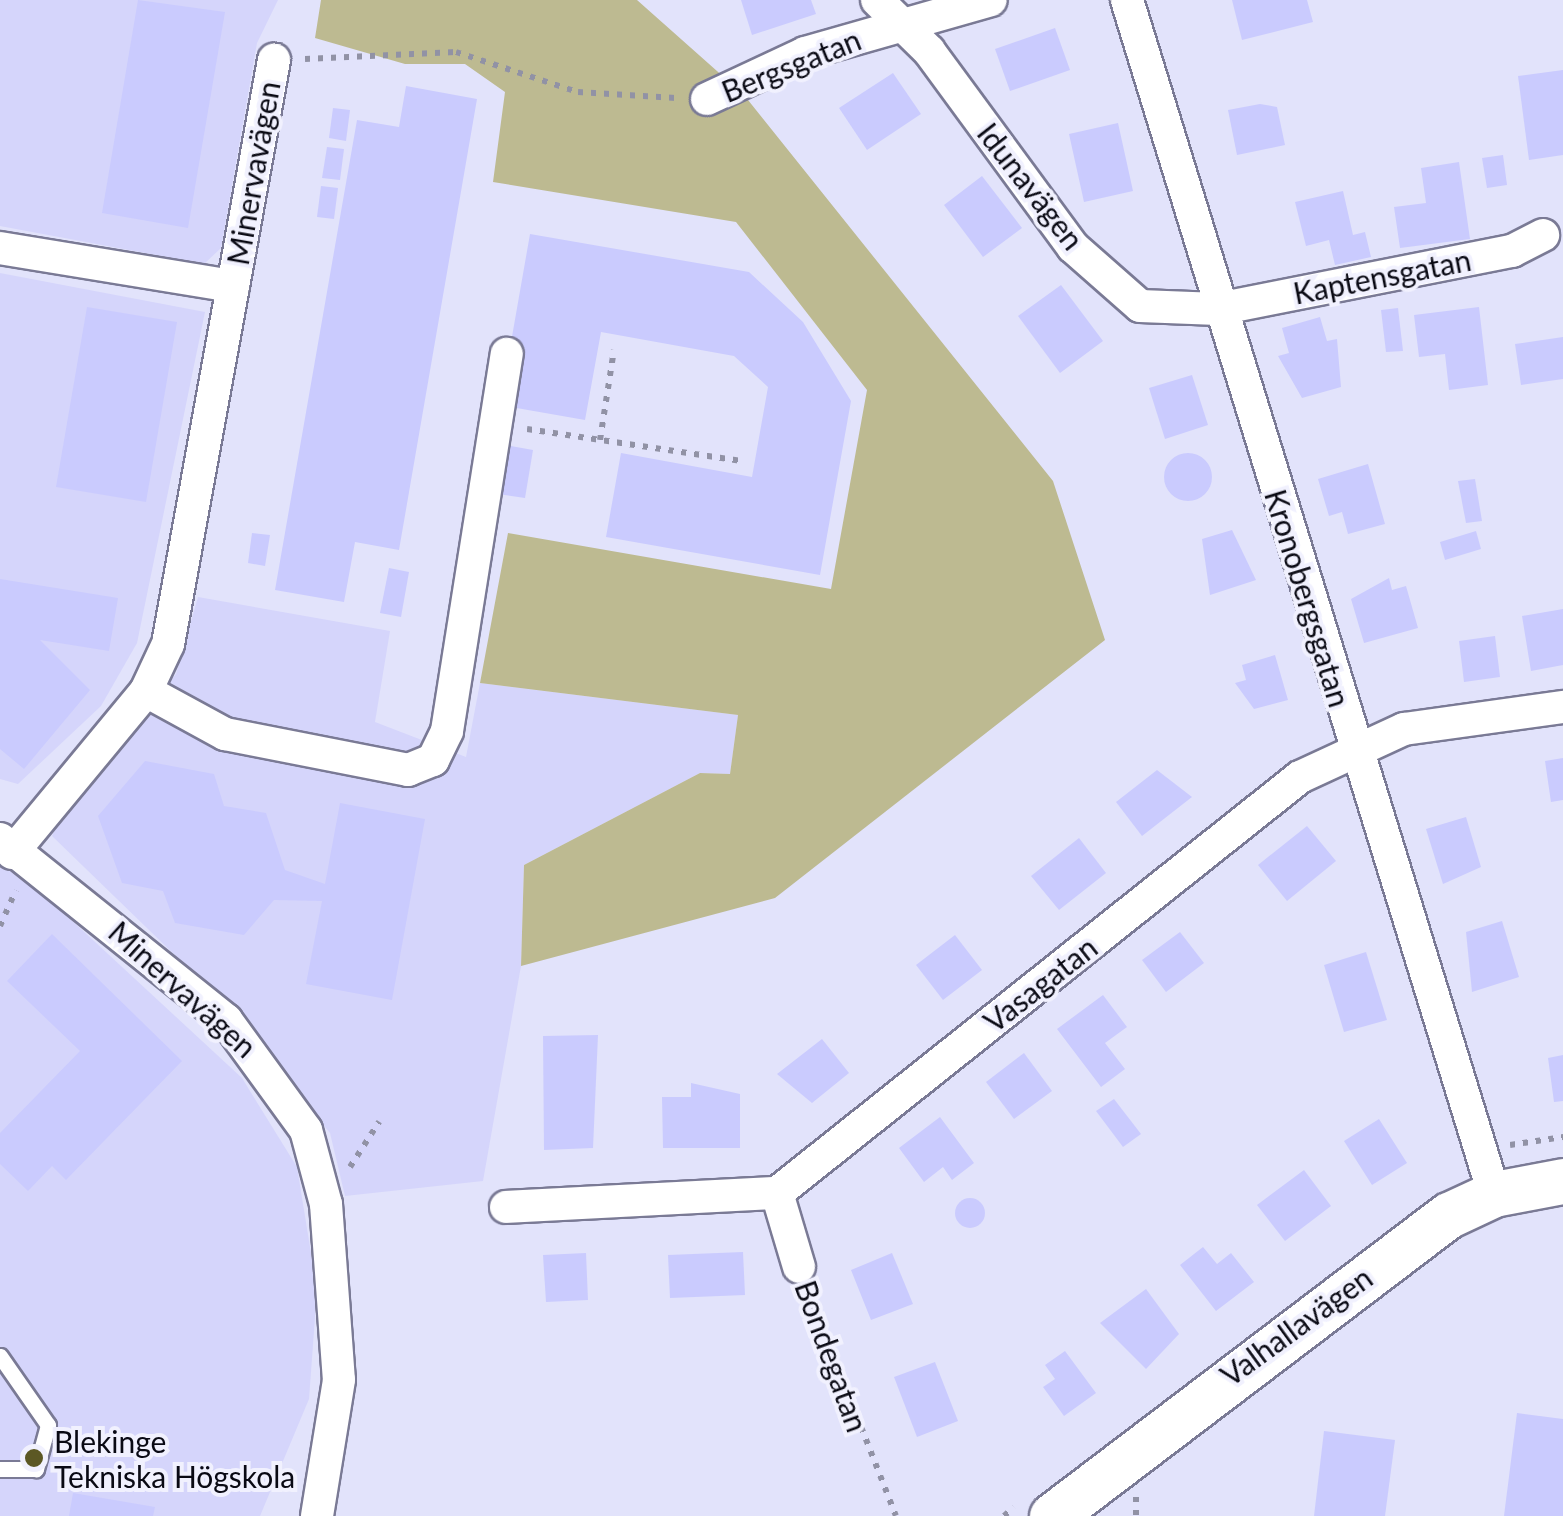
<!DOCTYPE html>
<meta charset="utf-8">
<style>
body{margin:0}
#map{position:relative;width:1563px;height:1516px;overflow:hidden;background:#e2e3fb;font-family:Lato,sans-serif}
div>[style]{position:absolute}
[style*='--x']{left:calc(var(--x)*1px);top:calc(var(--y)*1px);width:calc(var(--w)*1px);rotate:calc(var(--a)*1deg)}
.built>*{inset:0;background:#d5d5fb}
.green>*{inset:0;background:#bdba91}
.building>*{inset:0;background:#cacbfe}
.round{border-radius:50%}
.path>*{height:6px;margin-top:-3px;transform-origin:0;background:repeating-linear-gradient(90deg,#9192a5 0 5px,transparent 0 13px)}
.roads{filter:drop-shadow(2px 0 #7a7a95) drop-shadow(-2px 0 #7a7a95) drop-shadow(0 2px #7a7a95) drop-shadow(0 -2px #7a7a95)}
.lane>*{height:15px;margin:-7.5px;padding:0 7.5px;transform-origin:7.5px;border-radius:7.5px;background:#fff}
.street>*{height:32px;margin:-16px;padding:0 16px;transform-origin:16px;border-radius:16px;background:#fff}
.secondary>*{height:45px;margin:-22.5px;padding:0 22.5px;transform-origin:22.5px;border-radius:22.5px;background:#fff}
.dots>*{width:28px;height:28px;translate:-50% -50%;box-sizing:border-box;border:5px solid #f1f1fe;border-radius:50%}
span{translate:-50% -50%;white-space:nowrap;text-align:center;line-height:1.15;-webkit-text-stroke:8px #f1f1fe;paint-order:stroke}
.street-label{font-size:30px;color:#0a0a14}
.poi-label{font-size:30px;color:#0a0a14}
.left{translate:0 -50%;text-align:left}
</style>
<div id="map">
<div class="built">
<div style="clip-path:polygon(0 0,278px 0,257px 43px,221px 248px,204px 264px,0 226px)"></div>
<div style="clip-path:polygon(0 273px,205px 312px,137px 643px,101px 706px,18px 784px,0 779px)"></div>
<div style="clip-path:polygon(198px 597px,390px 631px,375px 722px,466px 757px,480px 683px,738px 715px,730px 774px,700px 773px,524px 865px,521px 966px,483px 1181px,345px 1196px,330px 1133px,213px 992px,52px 836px,69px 797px,176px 674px)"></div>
<div style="clip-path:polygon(0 854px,242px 1078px,297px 1167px,317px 1290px,309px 1399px,260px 1516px,0 1516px)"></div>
</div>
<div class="green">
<div style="clip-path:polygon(321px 0,637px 0,744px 95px,1053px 481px,1105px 640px,775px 898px,521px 966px,524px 865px,700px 773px,730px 774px,738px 715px,480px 683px,508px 533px,831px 589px,867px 390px,736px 222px,493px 182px,505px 92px,465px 64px,405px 64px,315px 38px)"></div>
</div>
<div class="building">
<div style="clip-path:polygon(138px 0,225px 12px,188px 228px,102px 213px)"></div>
<div style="clip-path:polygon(741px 0,811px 0,816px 14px,752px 35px)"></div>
<div style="clip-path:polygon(1232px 0,1307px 0,1313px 22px,1242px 40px)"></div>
<div style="clip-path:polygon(1055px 28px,1070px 70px,1010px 91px,995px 49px)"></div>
<div style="clip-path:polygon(1563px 70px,1563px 155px,1529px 160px,1518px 76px)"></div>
<div style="clip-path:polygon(893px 73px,921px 114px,867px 150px,839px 108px)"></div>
<div style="clip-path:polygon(406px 86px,477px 99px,399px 550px,355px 542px,344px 602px,275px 590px,357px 120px,399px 127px)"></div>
<div style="clip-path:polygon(1260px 104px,1277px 107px,1285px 145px,1237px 155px,1228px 110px)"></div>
<div style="clip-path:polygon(333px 108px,350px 110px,346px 141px,329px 138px)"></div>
<div style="clip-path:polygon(1118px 123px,1133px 191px,1084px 202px,1069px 134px)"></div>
<div style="clip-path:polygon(327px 147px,344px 149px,340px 180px,322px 178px)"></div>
<div style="clip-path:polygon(1503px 155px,1507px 185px,1487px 188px,1482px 158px)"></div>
<div style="clip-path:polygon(1459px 162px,1470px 239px,1400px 248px,1394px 207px,1426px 203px,1421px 168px)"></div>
<div style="clip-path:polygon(982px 176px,1022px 228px,983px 257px,944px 205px)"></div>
<div style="clip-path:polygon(321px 186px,338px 188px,334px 219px,317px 217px)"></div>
<div style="clip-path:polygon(1343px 191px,1353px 235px,1365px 232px,1371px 257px,1335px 265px,1329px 240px,1306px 246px,1295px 202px)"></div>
<div style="clip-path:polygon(530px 234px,749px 272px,803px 322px,851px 401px,820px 575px,606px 537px,621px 453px,752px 477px,768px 387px,734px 356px,601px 332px,585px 420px,500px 405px)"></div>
<div style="clip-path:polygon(1061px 285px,1103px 341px,1060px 373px,1018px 316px)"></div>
<div style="clip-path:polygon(87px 307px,177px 322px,146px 502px,56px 487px)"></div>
<div style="clip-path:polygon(1479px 307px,1488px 385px,1449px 390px,1445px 354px,1419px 357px,1414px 315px)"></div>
<div style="clip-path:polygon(1398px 308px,1403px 351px,1386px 352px,1381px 310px)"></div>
<div style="clip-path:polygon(1320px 317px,1327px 341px,1337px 339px,1341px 387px,1302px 398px,1278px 356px,1289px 353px,1282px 328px)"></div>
<div style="clip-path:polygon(1563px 337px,1563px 379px,1521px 385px,1515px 344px)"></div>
<div style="clip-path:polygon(1192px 375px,1208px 425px,1165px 439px,1149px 388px)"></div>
<div style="clip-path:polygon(505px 445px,533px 450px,525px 498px,498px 494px)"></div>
<div class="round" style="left:1164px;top:453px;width:48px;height:48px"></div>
<div style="clip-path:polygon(1368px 464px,1385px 524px,1348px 534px,1342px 512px,1329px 516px,1318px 479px)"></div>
<div style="clip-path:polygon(1475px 479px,1482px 521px,1466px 523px,1458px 481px)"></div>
<div style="clip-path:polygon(1232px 530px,1256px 580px,1210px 595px,1202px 539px)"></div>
<div style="clip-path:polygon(1476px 531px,1481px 549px,1445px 560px,1440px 542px)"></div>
<div style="clip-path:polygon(252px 533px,270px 535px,265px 566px,248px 563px)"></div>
<div style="clip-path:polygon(389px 568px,409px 572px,401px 617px,380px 613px)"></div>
<div style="clip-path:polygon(1389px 578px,1392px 590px,1406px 586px,1418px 628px,1364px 643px,1351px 599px)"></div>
<div style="clip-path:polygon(0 579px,118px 598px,109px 651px,40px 640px,90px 690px,24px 769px,0 749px)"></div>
<div style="clip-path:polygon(1563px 609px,1563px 665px,1531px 671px,1522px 616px)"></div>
<div style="clip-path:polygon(1495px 636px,1500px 677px,1464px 682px,1459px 641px)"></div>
<div style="clip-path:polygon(1275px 655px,1288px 700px,1254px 709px,1235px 683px,1246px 680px,1242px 665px)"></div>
<div style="clip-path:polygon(1563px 758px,1563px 800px,1551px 802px,1545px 761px)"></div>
<div style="clip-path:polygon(145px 761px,214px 774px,224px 806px,266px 813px,285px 870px,325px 884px,340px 803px,425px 819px,392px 1000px,306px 984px,322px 901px,274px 900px,244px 935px,175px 923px,163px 891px,122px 883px,98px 816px)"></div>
<div style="clip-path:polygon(1157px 770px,1192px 797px,1142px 836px,1116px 802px)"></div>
<div style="clip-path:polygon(1466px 817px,1481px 867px,1443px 884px,1426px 829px)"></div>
<div style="clip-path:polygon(1307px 826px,1336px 861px,1287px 901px,1258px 865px)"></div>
<div style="clip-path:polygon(1079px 838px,1106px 873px,1059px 910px,1031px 876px)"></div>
<div style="clip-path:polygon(1502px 921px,1519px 977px,1472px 992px,1466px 932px)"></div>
<div style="clip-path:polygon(1180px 932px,1204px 963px,1166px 992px,1142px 960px)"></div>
<div style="clip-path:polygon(52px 934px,182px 1061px,66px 1180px,52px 1166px,28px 1191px,0 1164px,0 1133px,80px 1051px,7px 981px)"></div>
<div style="clip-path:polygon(955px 935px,982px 970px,943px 1000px,916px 965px)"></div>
<div style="clip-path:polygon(1366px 952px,1387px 1020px,1344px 1032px,1324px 965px)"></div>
<div style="clip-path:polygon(1103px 995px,1127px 1027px,1105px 1043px,1125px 1069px,1101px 1087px,1057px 1029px)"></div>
<div style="clip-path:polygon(598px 1035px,593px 1148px,544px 1150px,543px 1036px)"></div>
<div style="clip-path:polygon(822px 1039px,849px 1073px,812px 1103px,777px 1074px)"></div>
<div style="clip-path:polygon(1024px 1053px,1052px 1091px,1014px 1119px,986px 1082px)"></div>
<div style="clip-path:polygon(1563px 1055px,1563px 1101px,1554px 1102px,1548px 1058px)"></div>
<div style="clip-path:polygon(691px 1083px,740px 1094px,740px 1148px,663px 1148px,662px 1097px,691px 1097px)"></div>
<div style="clip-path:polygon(1114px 1099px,1141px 1134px,1123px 1147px,1096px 1111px)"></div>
<div style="clip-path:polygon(940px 1117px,974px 1163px,952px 1180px,943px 1167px,924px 1182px,899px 1148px)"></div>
<div style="clip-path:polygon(1379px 1119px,1407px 1163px,1372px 1185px,1344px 1141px)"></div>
<div style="clip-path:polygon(1304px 1170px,1331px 1206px,1285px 1241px,1257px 1205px)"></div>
<div class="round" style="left:955px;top:1198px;width:30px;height:30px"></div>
<div style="clip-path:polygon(1203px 1247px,1217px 1264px,1231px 1253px,1254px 1282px,1216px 1311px,1180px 1265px)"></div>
<div style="clip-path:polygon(743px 1252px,745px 1295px,670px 1298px,668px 1255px)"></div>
<div style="clip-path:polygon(586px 1253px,588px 1300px,546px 1302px,543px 1255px)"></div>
<div style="clip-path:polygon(892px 1253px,913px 1304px,871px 1320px,851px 1270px)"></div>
<div style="clip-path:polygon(1146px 1289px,1179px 1334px,1146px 1369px,1100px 1323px)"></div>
<div style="clip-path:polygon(1065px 1351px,1096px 1393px,1064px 1416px,1043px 1387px,1055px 1379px,1045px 1365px)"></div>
<div style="clip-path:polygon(935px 1362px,958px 1421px,917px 1437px,894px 1377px)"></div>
<div style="clip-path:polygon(1517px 1413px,1563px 1419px,1563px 1516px,1504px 1516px)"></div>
<div style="clip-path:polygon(1324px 1431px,1395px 1440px,1385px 1516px,1314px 1516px)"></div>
<div style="clip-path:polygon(73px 1493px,155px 1507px,153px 1516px,69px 1516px)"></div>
</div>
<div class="path">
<div style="--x:305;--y:59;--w:151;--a:-2.7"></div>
<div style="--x:456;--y:52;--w:128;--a:18.2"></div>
<div style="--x:578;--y:92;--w:98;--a:3.5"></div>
<div style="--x:527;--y:429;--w:217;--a:8.5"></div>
<div style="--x:600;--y:440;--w:91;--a:-81.2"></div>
<div style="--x:0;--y:926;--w:39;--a:-66"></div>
<div style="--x:1510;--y:1145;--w:54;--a:-8.6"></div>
<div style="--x:350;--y:1167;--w:54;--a:-57.2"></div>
<div style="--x:809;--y:1294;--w:238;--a:68.6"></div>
<div style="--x:1136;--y:1497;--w:19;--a:90"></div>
<div style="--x:1004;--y:1516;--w:13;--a:-42"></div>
</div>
<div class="roads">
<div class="lane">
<div style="--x:0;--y:1356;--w:84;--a:55.2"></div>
<div style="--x:48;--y:1425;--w:46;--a:105.3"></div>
<div style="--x:36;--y:1469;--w:36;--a:180"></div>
</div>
<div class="street">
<div style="--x:877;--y:0;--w:73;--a:44.4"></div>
<div style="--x:929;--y:51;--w:243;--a:53.7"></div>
<div style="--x:1073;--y:247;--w:89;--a:41.4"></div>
<div style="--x:1140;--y:306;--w:78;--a:2.2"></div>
<div style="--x:1218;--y:309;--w:300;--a:-11.2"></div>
<div style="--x:1512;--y:251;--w:35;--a:-27"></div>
<div style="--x:1127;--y:0;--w:1249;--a:72.91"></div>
<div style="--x:707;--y:99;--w:108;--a:-25.1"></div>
<div style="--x:805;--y:53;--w:193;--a:-15.9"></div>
<div style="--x:0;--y:248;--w:236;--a:9.3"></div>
<div style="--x:146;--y:691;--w:90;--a:28.6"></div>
<div style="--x:225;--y:734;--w:187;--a:11.1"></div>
<div style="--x:408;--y:770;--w:27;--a:-22"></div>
<div style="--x:433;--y:760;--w:32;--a:-64"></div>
<div style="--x:447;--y:731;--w:382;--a:-81"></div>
<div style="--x:0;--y:839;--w:290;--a:38.7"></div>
<div style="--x:226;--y:1020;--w:136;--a:54"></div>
<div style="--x:306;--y:1130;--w:77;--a:74.9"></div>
<div style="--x:326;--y:1204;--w:176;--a:85.8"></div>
<div style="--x:339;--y:1380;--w:138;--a:99.2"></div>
<div style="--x:12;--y:853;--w:210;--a:-50.4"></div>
<div style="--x:146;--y:691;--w:52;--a:-64.9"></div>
<div style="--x:168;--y:644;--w:594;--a:-79.71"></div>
<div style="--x:777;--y:1193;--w:77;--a:73.4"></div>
<div style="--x:506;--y:1207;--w:271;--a:-3"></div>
<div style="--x:777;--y:1193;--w:668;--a:-38.5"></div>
<div style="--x:1300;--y:777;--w:115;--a:-24.8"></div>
<div style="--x:1404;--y:729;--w:161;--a:-7.9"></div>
</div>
<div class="secondary">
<div style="--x:1052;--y:1516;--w:498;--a:-37.2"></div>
<div style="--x:1449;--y:1215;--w:50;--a:-25"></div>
<div style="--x:1494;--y:1194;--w:70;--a:-10.7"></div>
</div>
</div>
<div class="dots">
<div style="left:34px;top:1458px;background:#5c5824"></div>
</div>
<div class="street-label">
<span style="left:791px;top:65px;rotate:-22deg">Bergsgatan</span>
<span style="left:253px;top:173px;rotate:-80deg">Minervavägen</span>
<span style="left:1031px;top:186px;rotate:52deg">Idunavägen</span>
<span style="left:1382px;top:276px;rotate:-11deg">Kaptensgatan</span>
<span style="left:1308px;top:598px;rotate:73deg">Kronobergsgatan</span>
<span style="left:1040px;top:984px;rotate:-38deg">Vasagatan</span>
<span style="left:183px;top:989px;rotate:42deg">Minervavägen</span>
<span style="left:1296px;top:1326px;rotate:-36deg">Valhallavägen</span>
<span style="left:832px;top:1356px;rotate:70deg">Bondegatan</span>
</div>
<div class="poi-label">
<span class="left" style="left:54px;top:1458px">Blekinge<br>Tekniska Högskola</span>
</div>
</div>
